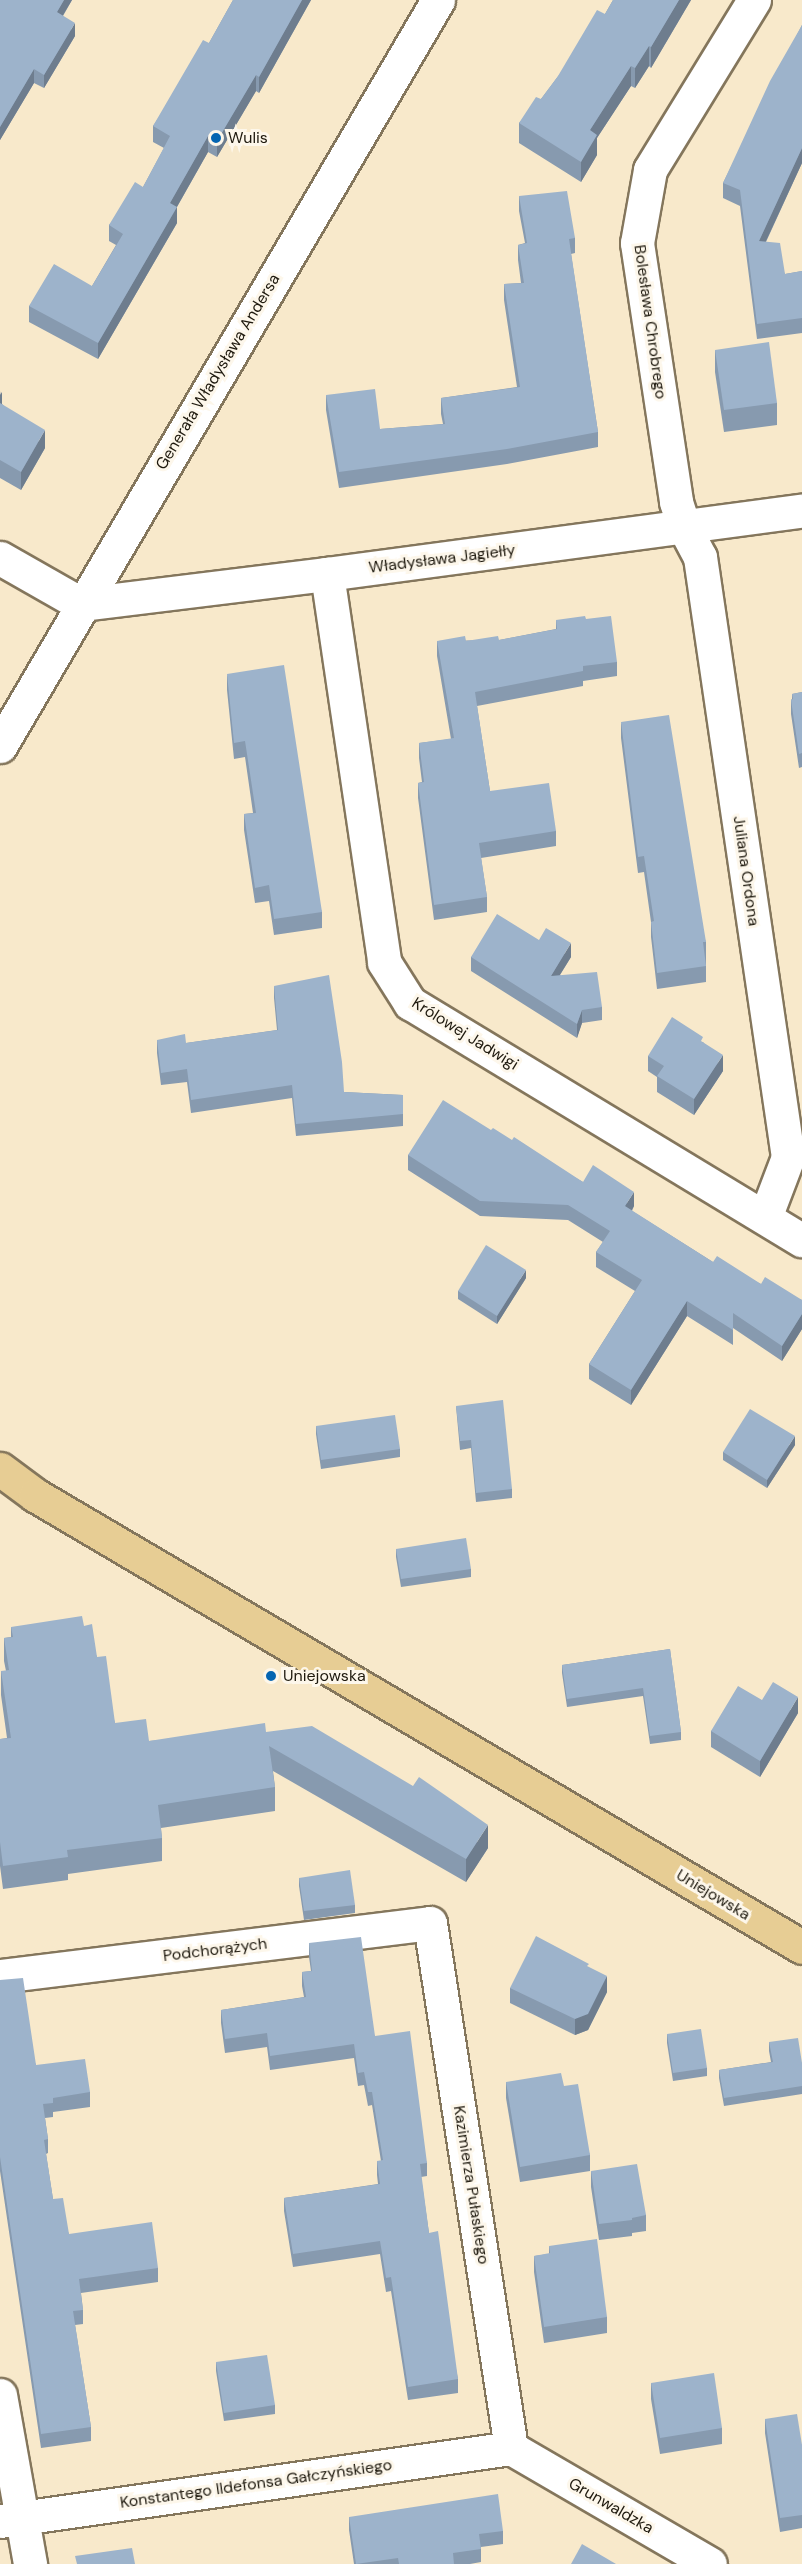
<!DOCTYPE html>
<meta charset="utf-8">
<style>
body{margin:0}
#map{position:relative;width:802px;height:2564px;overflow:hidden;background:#f8e9cb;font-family:"DM Sans",sans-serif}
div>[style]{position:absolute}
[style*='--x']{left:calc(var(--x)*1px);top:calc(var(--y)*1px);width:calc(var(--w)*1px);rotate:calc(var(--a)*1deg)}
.roads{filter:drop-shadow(2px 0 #84765c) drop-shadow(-2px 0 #84765c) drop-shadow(0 2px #84765c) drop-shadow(0 -2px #84765c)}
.minor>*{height:33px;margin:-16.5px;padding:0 16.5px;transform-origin:16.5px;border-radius:16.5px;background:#fff}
.major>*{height:33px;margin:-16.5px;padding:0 16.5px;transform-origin:16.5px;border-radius:16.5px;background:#e7cd94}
.wall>*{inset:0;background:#879aaf}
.shaded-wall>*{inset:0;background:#6e7d8e}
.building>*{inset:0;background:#9db3cb}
.dots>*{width:16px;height:16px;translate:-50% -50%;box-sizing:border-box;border:3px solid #fdf7eb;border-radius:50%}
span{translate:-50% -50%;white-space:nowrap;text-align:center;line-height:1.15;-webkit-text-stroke:6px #fdf7eb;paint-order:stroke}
.poi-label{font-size:16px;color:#1e190e}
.left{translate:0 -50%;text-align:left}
.street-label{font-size:16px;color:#1e190e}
</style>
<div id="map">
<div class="roads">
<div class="minor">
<div style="--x:754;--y:0;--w:199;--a:121.5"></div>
<div style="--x:650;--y:170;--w:74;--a:100.1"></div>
<div style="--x:637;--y:243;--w:262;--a:81.4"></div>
<div style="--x:676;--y:502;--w:26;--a:72"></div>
<div style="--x:684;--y:527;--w:34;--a:62"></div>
<div style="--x:700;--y:557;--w:606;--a:81.66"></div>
<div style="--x:788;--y:1157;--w:62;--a:110.8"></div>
<div style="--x:0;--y:558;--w:93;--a:29.6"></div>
<div style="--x:327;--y:574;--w:392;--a:81.6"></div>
<div style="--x:384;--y:962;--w:49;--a:57.6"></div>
<div style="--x:410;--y:1003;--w:458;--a:31.2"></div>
<div style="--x:81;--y:604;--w:248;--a:-7"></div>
<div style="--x:327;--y:574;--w:479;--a:-7.6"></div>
<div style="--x:0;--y:746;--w:865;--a:-59.58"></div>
<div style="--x:0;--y:1976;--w:433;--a:-7"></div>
<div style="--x:430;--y:1923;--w:531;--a:81.23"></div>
<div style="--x:0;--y:2395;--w:172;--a:79.9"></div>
<div style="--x:511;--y:2448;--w:230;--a:30.2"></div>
<div style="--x:0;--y:2521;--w:516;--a:-8.13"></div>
</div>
<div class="major">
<div style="--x:0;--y:1469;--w:44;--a:36.6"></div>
<div style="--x:35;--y:1495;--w:890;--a:30.51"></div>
</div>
</div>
<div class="wall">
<div style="clip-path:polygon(0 0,72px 0,63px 16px,75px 36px,44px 88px,34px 83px,0 140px)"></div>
<div style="clip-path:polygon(233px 0,311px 0,259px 93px,256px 91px,217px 157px,208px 152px,177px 207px,177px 223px,98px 359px,29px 322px,29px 306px,92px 286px,116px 245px,109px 241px,109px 225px,143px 187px,164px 148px,153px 142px,153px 126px,209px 43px)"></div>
<div style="clip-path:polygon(613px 0,691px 0,651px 68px,649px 66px,635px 88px,631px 86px,597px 138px,597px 155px,581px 182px,519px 143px,519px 123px,541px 99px,605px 14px)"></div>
<div style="clip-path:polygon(802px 25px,802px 163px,766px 242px,785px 274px,802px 271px,802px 333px,757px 339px,740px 206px,723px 198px,723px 183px)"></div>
<div style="clip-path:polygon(519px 196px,575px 238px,575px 253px,571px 254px,598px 432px,598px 447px,507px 464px,339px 488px,326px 410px,326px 395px,380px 429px,443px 424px,441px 414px,441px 398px,517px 387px,504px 300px,504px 284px,521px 283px,518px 260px,518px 245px,525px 243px,519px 211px)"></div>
<div style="clip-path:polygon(715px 350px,777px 403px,777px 425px,724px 432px,715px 372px)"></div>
<div style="clip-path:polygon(0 391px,2px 404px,45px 448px,21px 490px,0 478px)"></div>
<div style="clip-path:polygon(556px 620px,617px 662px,617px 676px,583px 681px,583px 686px,477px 706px,490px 791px,556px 831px,556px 846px,481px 858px,487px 897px,487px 912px,434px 920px,418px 798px,418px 783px,422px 782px,419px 758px,419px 743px,451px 739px,437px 656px,437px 641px,499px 640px,556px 629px)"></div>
<div style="clip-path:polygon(227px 674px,322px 912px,322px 928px,274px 935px,269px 901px,255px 903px,244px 830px,244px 814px,253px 813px,245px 757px,234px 759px,227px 690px)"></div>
<div style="clip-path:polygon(802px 692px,802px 767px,799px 768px,791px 714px,791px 700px,792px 699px,792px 694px)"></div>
<div style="clip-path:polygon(621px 722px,706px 942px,706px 982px,657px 989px,651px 937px,651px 922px,644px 872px,638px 873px,621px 738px)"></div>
<div style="clip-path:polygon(539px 940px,571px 957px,560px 975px,602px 1007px,602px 1020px,582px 1023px,577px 1038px,471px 971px,471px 957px)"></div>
<div style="clip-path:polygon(274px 986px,344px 1092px,403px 1095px,403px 1126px,296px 1136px,292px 1098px,191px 1113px,187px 1082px,161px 1085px,157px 1053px,157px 1040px,186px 1043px,277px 1030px,274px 998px)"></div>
<div style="clip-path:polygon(703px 1042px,723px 1071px,694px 1115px,657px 1092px,657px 1077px,648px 1071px,648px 1056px)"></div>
<div style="clip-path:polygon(491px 1130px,583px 1182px,634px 1206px,632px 1211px,713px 1262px,761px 1284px,802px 1300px,802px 1329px,782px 1361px,733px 1328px,733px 1345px,687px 1316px,631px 1405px,589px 1379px,589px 1364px,635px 1291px,596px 1267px,596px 1252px,603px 1242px,568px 1220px,480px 1216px,408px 1170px,408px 1155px)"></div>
<div style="clip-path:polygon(526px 1278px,497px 1324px,458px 1299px,458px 1291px)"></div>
<div style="clip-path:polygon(456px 1406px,512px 1489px,512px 1498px,476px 1502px,471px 1448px,460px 1450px)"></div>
<div style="clip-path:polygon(316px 1426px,400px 1449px,400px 1457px,321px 1469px,316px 1434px)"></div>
<div style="clip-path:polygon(795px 1445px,767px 1488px,723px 1460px,723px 1452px)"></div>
<div style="clip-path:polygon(396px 1549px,471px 1569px,471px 1577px,401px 1587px,396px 1557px)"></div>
<div style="clip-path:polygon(84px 1626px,97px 1657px,115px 1723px,149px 1741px,266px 1732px,488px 1848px,466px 1882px,273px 1771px,275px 1787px,275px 1811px,161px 1828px,162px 1838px,162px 1861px,68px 1874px,68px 1880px,3px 1889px,0 1866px,0 1739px,7px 1738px,1px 1695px,1px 1671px,6px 1671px,4px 1661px,4px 1638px,11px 1637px,11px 1627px)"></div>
<div style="clip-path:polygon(670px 1649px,681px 1732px,681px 1740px,650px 1744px,643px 1696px,567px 1707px,562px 1673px,562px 1665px)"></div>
<div style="clip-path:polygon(762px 1700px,798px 1713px,760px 1777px,711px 1747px,711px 1731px)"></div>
<div style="clip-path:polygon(299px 1878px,355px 1905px,355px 1913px,304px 1920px,299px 1886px)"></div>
<div style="clip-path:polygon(309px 1943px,375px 2036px,427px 2163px,427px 2176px,421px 2177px,429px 2233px,458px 2379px,458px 2393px,408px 2400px,391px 2291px,386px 2292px,380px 2254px,293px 2267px,284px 2211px,284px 2198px,378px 2184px,377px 2175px,377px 2161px,381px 2161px,372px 2105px,368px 2106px,364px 2085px,358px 2086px,354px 2058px,270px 2070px,267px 2047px,225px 2053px,221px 2023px,221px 2010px,304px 1997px,302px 1986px,302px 1972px,311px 1971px,309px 1957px)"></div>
<div style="clip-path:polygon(0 1980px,36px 2065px,90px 2092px,90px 2107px,53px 2112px,53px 2117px,45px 2118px,48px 2139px,48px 2153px,46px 2154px,53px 2199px,69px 2234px,158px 2268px,158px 2282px,81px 2293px,83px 2310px,83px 2324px,75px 2325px,91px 2427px,91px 2441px,41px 2448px,0 2171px)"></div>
<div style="clip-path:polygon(510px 1988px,607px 1992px,588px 2030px,575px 2035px,510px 2003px)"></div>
<div style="clip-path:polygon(667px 2034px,707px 2068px,707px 2076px,673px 2081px,667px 2043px)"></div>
<div style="clip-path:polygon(769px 2042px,802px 2063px,802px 2094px,724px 2106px,719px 2078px,719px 2070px,771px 2062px,769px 2051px)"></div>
<div style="clip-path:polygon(506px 2082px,564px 2086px,590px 2155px,590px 2171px,520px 2182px,506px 2098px)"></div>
<div style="clip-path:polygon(591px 2171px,646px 2215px,646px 2231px,632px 2233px,632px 2236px,599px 2240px,591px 2187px)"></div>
<div style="clip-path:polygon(549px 2246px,607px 2317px,607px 2333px,544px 2343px,534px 2272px,534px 2256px,549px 2254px)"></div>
<div style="clip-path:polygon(216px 2362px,275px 2405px,275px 2414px,224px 2421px,216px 2371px)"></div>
<div style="clip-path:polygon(651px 2383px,722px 2428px,722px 2444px,660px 2454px,651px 2399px)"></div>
<div style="clip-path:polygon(765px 2419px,802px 2445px,802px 2528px,780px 2532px,765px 2433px)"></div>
<div style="clip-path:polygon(349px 2517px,503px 2531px,503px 2544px,481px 2547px,481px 2562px,470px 2564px,354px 2564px,349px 2530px)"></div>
</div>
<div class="shaded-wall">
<div style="clip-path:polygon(64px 0,72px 0,57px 25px,57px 12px)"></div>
<div style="clip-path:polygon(302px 0,311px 0,259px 93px,259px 77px)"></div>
<div style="clip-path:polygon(679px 0,691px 0,651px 68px,651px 47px)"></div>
<div style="clip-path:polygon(75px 23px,75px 36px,44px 88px,44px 75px)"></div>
<div style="clip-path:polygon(649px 46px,649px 66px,635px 88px,635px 68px)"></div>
<div style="clip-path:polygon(631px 66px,631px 86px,597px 138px,597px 155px,581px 182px,581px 162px,590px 130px)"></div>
<div style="clip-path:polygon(34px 69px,34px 83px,0 140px,0 127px)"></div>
<div style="clip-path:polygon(256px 75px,256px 91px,217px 157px,217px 141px)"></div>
<div style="clip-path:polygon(208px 136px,208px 152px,170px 219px,170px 203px)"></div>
<div style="clip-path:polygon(802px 148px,802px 163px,759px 256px,759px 241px)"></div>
<div style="clip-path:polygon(177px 207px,177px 223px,98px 359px,98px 343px)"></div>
<div style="clip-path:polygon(2px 392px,2px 410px,0 413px,0 395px)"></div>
<div style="clip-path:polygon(45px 430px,45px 448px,21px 490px,21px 472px)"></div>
<div style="clip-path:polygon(571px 943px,571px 957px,551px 989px,551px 976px)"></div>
<div style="clip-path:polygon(582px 1010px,582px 1023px,577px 1038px,577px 1024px)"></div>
<div style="clip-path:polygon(723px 1055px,723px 1071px,694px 1115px,694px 1099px)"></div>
<div style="clip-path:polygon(634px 1192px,634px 1206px,625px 1221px,625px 1206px)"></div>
<div style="clip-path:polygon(526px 1270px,526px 1278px,497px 1324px,497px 1316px)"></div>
<div style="clip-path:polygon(687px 1301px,687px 1316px,631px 1405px,631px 1390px)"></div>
<div style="clip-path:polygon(802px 1314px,802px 1329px,782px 1361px,782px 1346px)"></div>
<div style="clip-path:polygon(795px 1436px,795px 1445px,767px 1488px,767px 1480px)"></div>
<div style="clip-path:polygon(798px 1697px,798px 1713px,760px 1777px,760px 1761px)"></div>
<div style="clip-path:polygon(488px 1825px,488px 1848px,466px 1882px,466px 1859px)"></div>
<div style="clip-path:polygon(607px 1976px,607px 1992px,588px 2030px,575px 2035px,575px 2019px)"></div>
</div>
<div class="building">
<div style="clip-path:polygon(0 0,64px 0,57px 12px,75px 23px,44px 75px,34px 69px,0 127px)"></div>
<div style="clip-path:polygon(233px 0,302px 0,259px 77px,256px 75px,217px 141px,208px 136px,170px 203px,177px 207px,98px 343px,29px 306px,54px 264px,92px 286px,123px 234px,109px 225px,135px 182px,143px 187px,170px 136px,153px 126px,203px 40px,209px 43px)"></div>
<div style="clip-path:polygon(613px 0,679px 0,651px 47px,649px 46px,635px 68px,631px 66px,590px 130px,597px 135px,581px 162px,519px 123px,536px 97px,541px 99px,558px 76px,597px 10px,605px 14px)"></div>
<div style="clip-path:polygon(802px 25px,802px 148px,759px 241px,780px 243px,785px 274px,802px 271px,802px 318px,757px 324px,740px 190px,723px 183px,770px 81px)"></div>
<div style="clip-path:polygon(567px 191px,575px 238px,569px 239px,598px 432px,507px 449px,339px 472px,326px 395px,375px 389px,380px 429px,445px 424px,441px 398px,520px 387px,504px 284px,524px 283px,518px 245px,527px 243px,519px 196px)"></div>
<div style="clip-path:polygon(769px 342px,777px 403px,724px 410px,715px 350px)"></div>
<div style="clip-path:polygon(0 403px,45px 430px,21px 472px,0 460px)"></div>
<div style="clip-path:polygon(585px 616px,586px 619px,611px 616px,617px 662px,583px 666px,583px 671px,475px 692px,490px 791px,549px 783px,556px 831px,479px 843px,487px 897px,434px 905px,418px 783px,424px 782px,419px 743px,454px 738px,437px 641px,465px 636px,466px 641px,498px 636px,499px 640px,557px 629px,556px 620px)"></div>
<div style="clip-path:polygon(284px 665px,322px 912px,274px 919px,269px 885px,255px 888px,244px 814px,256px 813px,245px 741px,234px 743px,227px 674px)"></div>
<div style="clip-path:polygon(802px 692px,802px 753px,799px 754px,791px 700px,793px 699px,792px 694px)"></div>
<div style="clip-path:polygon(669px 715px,706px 942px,703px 942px,706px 966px,657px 973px,651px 922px,654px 921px,644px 856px,638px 857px,621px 722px)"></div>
<div style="clip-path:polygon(497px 914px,539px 940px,546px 928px,571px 943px,551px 976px,597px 972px,602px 1007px,582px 1010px,577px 1024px,471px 957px)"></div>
<div style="clip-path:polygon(329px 975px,342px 1062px,344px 1092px,403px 1095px,403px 1114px,296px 1124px,292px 1085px,191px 1100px,187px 1069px,161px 1073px,157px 1040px,185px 1034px,186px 1043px,278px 1030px,274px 986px)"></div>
<div style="clip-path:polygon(672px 1017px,703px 1037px,701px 1041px,723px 1055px,694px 1099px,657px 1076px,664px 1066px,648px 1056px)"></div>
<div style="clip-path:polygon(443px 1100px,491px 1130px,493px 1128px,512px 1140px,514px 1137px,583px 1182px,593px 1165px,634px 1192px,625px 1206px,713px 1262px,717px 1256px,761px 1284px,765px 1277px,802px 1300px,802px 1314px,782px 1346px,733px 1313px,733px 1330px,687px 1301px,631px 1390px,589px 1364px,642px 1280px,596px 1252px,610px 1231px,568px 1205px,480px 1201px,408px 1155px)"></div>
<div style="clip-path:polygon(486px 1245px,526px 1270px,497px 1316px,458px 1291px)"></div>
<div style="clip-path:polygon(503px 1400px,512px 1489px,476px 1493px,471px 1440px,460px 1441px,456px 1406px)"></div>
<div style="clip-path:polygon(750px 1409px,795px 1436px,767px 1480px,723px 1452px)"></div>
<div style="clip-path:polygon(395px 1415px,400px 1449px,321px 1460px,316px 1426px)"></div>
<div style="clip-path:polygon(466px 1538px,471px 1569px,401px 1579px,396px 1549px)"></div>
<div style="clip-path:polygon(82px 1616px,84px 1626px,92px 1624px,97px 1657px,106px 1656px,115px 1723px,146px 1719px,149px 1741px,265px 1723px,266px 1732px,312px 1726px,413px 1786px,419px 1777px,488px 1825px,466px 1859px,269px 1746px,275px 1787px,158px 1805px,162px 1838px,67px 1850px,68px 1857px,3px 1866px,0 1842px,0 1739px,11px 1738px,1px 1671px,9px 1670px,4px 1638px,13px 1637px,11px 1627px)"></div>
<div style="clip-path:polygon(670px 1649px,681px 1732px,650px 1736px,643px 1688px,567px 1699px,562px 1665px)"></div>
<div style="clip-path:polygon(773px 1682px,798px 1697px,760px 1761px,711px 1731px,738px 1686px,762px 1700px)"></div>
<div style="clip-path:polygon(350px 1870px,355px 1905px,304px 1911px,299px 1878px)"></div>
<div style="clip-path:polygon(536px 1936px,589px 1964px,587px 1966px,607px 1976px,588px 2014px,575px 2019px,510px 1988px)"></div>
<div style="clip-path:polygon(361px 1937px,375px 2036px,410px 2031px,427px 2163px,420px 2164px,429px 2233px,438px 2231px,458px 2379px,408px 2387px,391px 2277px,386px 2278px,380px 2241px,293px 2254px,284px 2198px,380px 2184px,377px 2161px,383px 2160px,372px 2092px,368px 2092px,364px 2072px,358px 2073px,354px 2044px,270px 2056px,267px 2033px,225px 2039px,221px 2010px,306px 1997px,302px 1972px,312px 1971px,309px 1943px)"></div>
<div style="clip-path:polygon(23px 1978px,36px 2065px,85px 2059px,90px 2092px,53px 2098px,53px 2103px,43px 2104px,48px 2139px,44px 2140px,53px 2199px,63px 2198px,69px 2234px,152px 2222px,158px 2268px,79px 2279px,83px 2310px,73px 2311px,91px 2427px,41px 2434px,0 2157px,0 1980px)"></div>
<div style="clip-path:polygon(701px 2029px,707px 2068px,673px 2073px,667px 2034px)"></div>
<div style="clip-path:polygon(798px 2038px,802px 2063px,802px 2086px,724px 2098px,719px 2070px,773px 2062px,769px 2042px)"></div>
<div style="clip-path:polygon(561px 2073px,564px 2086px,578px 2084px,590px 2155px,520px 2167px,506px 2082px)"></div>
<div style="clip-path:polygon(637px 2164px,646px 2215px,632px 2218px,632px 2220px,599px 2224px,591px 2171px)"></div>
<div style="clip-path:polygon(597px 2239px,607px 2317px,544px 2327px,534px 2256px,550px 2253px,549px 2246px)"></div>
<div style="clip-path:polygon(267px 2355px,275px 2405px,224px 2413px,216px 2362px)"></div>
<div style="clip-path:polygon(714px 2373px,722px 2428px,660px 2438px,651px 2383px)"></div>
<div style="clip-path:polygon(797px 2414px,802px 2445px,802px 2515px,780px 2518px,765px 2419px)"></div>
<div style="clip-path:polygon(498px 2494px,503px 2531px,479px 2534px,481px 2549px,453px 2553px,454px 2564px,399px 2564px,398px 2558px,356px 2564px,349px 2517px)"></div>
<div style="clip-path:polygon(582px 2544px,616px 2564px,571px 2564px)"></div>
<div style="clip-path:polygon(132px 2548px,135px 2564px,77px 2564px,75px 2556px)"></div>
</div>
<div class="dots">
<div style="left:216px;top:138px;background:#0565b1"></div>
<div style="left:271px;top:1676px;background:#0565b1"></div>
</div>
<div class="poi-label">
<span class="left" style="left:228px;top:138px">Wulis</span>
<span class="left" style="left:283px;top:1676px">Uniejowska</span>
</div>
<div class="street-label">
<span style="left:650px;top:322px;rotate:82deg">Bolesława Chrobrego</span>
<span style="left:218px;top:372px;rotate:-59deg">Generała Władysława Andersa</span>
<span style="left:442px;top:559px;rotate:-7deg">Władysława Jagiełły</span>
<span style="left:746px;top:871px;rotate:82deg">Juliana Ordona</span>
<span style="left:465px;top:1034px;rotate:32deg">Królowej Jadwigi</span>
<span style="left:713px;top:1895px;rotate:31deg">Uniejowska</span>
<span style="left:215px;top:1950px;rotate:-7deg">Podchorążych</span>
<span style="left:471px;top:2185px;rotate:81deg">Kazimierza Pułaskiego</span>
<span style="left:256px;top:2484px;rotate:-8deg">Konstantego Ildefonsa Gałczyńskiego</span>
<span style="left:611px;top:2506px;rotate:30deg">Grunwaldzka</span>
</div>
</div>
